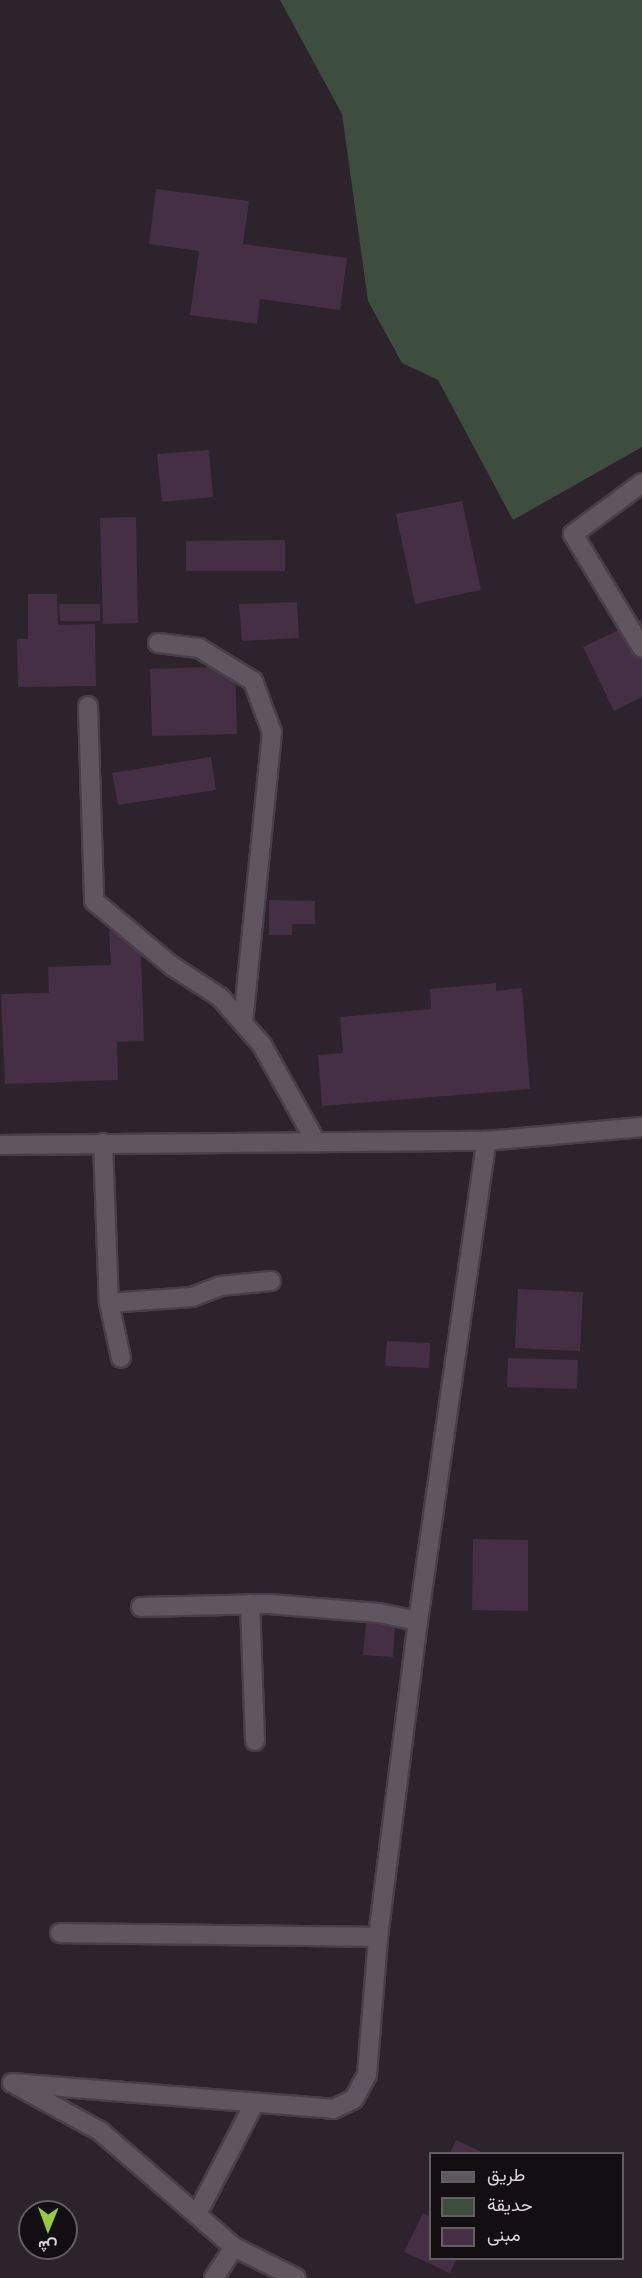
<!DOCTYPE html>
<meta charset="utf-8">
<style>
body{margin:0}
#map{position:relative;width:642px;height:2278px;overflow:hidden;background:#2c232c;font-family:"Zilla Slab",Vazirmatn,serif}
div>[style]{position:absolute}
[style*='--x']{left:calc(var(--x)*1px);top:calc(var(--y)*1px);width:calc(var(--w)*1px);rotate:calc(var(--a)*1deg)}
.green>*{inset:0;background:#3e4e3e}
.building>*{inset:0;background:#452f45}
.roads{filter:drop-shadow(2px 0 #484048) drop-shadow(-2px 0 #484048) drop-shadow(0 2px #484048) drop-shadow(0 -2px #484048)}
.minor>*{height:18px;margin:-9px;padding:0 9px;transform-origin:9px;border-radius:9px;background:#605660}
span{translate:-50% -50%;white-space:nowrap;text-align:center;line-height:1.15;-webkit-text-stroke:4.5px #120e12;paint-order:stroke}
.legend{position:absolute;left:429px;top:2152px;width:195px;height:108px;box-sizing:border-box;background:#120e12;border:2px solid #625e62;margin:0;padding:8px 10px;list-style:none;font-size:18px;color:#dbd5db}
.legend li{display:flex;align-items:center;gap:12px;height:30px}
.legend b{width:30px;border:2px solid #625e62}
.north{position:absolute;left:18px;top:2200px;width:60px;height:60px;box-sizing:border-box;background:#120e12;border:2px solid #625e62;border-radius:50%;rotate:181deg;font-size:16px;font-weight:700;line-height:24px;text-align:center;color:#dbd5db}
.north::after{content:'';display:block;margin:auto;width:21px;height:27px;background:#96cc3a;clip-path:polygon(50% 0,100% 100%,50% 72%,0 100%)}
</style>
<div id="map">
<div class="green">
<div style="clip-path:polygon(280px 0,642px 0,642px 447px,513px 520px,438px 380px,402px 363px,368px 301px,342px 114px)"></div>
</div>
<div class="building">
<div style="clip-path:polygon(156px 189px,249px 201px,243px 244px,347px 258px,340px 310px,260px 299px,257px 324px,190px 315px,199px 251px,149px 244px)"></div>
<div style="clip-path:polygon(209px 450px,213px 497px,162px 502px,157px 454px)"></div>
<div style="clip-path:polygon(462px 501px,481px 590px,415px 604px,396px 514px)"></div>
<div style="clip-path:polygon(136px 517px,138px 623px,103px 624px,100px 518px)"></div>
<div style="clip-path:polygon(285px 540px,285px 571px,186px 571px,186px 541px)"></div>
<div style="clip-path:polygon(28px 594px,57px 594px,58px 625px,95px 624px,96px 686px,18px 687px,17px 639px,28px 639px)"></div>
<div style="clip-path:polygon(297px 602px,299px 638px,242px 641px,239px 604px)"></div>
<div style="clip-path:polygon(59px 604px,100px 604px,100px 621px,60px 621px)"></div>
<div style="clip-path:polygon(642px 619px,642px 697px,614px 711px,583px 647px)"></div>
<div style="clip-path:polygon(235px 666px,237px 734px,152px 736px,150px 669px)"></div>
<div style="clip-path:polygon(211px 757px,216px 790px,118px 805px,112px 773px)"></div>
<div style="clip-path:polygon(269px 900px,315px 901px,315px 924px,292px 924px,292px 935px,269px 935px)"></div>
<div style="clip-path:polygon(140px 929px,144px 1041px,117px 1042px,118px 1080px,5px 1084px,1px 994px,49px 993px,48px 967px,111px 965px,109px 931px)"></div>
<div style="clip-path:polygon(496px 983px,496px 991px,522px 988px,530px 1089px,322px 1106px,318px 1055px,343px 1053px,340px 1017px,431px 1009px,430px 989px)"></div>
<div style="clip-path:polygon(518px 1289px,583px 1292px,580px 1351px,515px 1348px)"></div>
<div style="clip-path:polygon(387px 1341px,430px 1343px,429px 1368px,385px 1366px)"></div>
<div style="clip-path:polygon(508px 1358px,578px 1360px,577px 1389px,507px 1387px)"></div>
<div style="clip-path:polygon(473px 1539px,528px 1540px,528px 1611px,472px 1610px)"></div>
<div style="clip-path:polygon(366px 1622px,395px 1624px,393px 1657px,363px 1655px)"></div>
<div style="clip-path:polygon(456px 2140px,486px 2154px,450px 2154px)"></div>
<div style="clip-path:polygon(423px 2213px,430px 2217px,430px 2258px,457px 2258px,450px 2273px,404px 2252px)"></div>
</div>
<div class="roads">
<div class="minor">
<div style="--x:642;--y:483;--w:86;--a:143.5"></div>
<div style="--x:573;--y:534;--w:133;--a:58.8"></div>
<div style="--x:158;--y:643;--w:41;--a:7"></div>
<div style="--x:199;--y:648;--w:63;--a:31.4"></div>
<div style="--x:253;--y:681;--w:54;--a:69.6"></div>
<div style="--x:272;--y:732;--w:292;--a:95.7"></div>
<div style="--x:88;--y:706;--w:195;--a:88.2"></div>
<div style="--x:94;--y:901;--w:102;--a:39.8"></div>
<div style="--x:172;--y:966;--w:57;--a:32.9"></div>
<div style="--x:220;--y:997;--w:64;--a:48.8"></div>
<div style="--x:262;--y:1045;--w:111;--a:60.9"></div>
<div style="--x:103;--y:1143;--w:160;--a:87.9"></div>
<div style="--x:109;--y:1303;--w:56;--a:77.7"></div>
<div style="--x:0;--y:1145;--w:486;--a:-0.5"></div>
<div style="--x:486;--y:1141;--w:157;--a:-5.1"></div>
<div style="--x:109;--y:1303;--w:83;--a:-4.1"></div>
<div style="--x:192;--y:1297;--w:30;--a:-21"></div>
<div style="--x:220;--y:1286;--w:51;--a:-5.6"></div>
<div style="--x:250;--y:1604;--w:137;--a:87.9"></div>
<div style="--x:141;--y:1607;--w:128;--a:-1.3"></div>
<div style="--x:269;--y:1604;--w:110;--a:4.7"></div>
<div style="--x:379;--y:1613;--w:40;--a:12"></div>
<div style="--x:60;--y:1933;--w:318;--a:0.7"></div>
<div style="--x:12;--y:2083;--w:322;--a:4.6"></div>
<div style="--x:333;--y:2109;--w:23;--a:-25"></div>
<div style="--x:354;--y:2099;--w:27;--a:-62"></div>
<div style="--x:367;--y:2075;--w:138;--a:-85.4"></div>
<div style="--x:378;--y:1937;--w:319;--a:-82.8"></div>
<div style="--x:418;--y:1621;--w:485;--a:-81.9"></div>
<div style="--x:18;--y:2086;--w:94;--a:28.8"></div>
<div style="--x:100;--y:2131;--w:177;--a:40.9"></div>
<div style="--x:234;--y:2247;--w:69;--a:26.6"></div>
<div style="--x:197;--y:2214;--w:124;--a:-62.6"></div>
<div style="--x:214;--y:2278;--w:37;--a:-57"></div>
</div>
</div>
<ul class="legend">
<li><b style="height:8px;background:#605660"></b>طريق</li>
<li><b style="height:16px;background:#3e4e3e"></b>حديقة</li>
<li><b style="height:16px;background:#452f45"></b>مبنى</li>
</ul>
<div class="north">ش</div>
</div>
